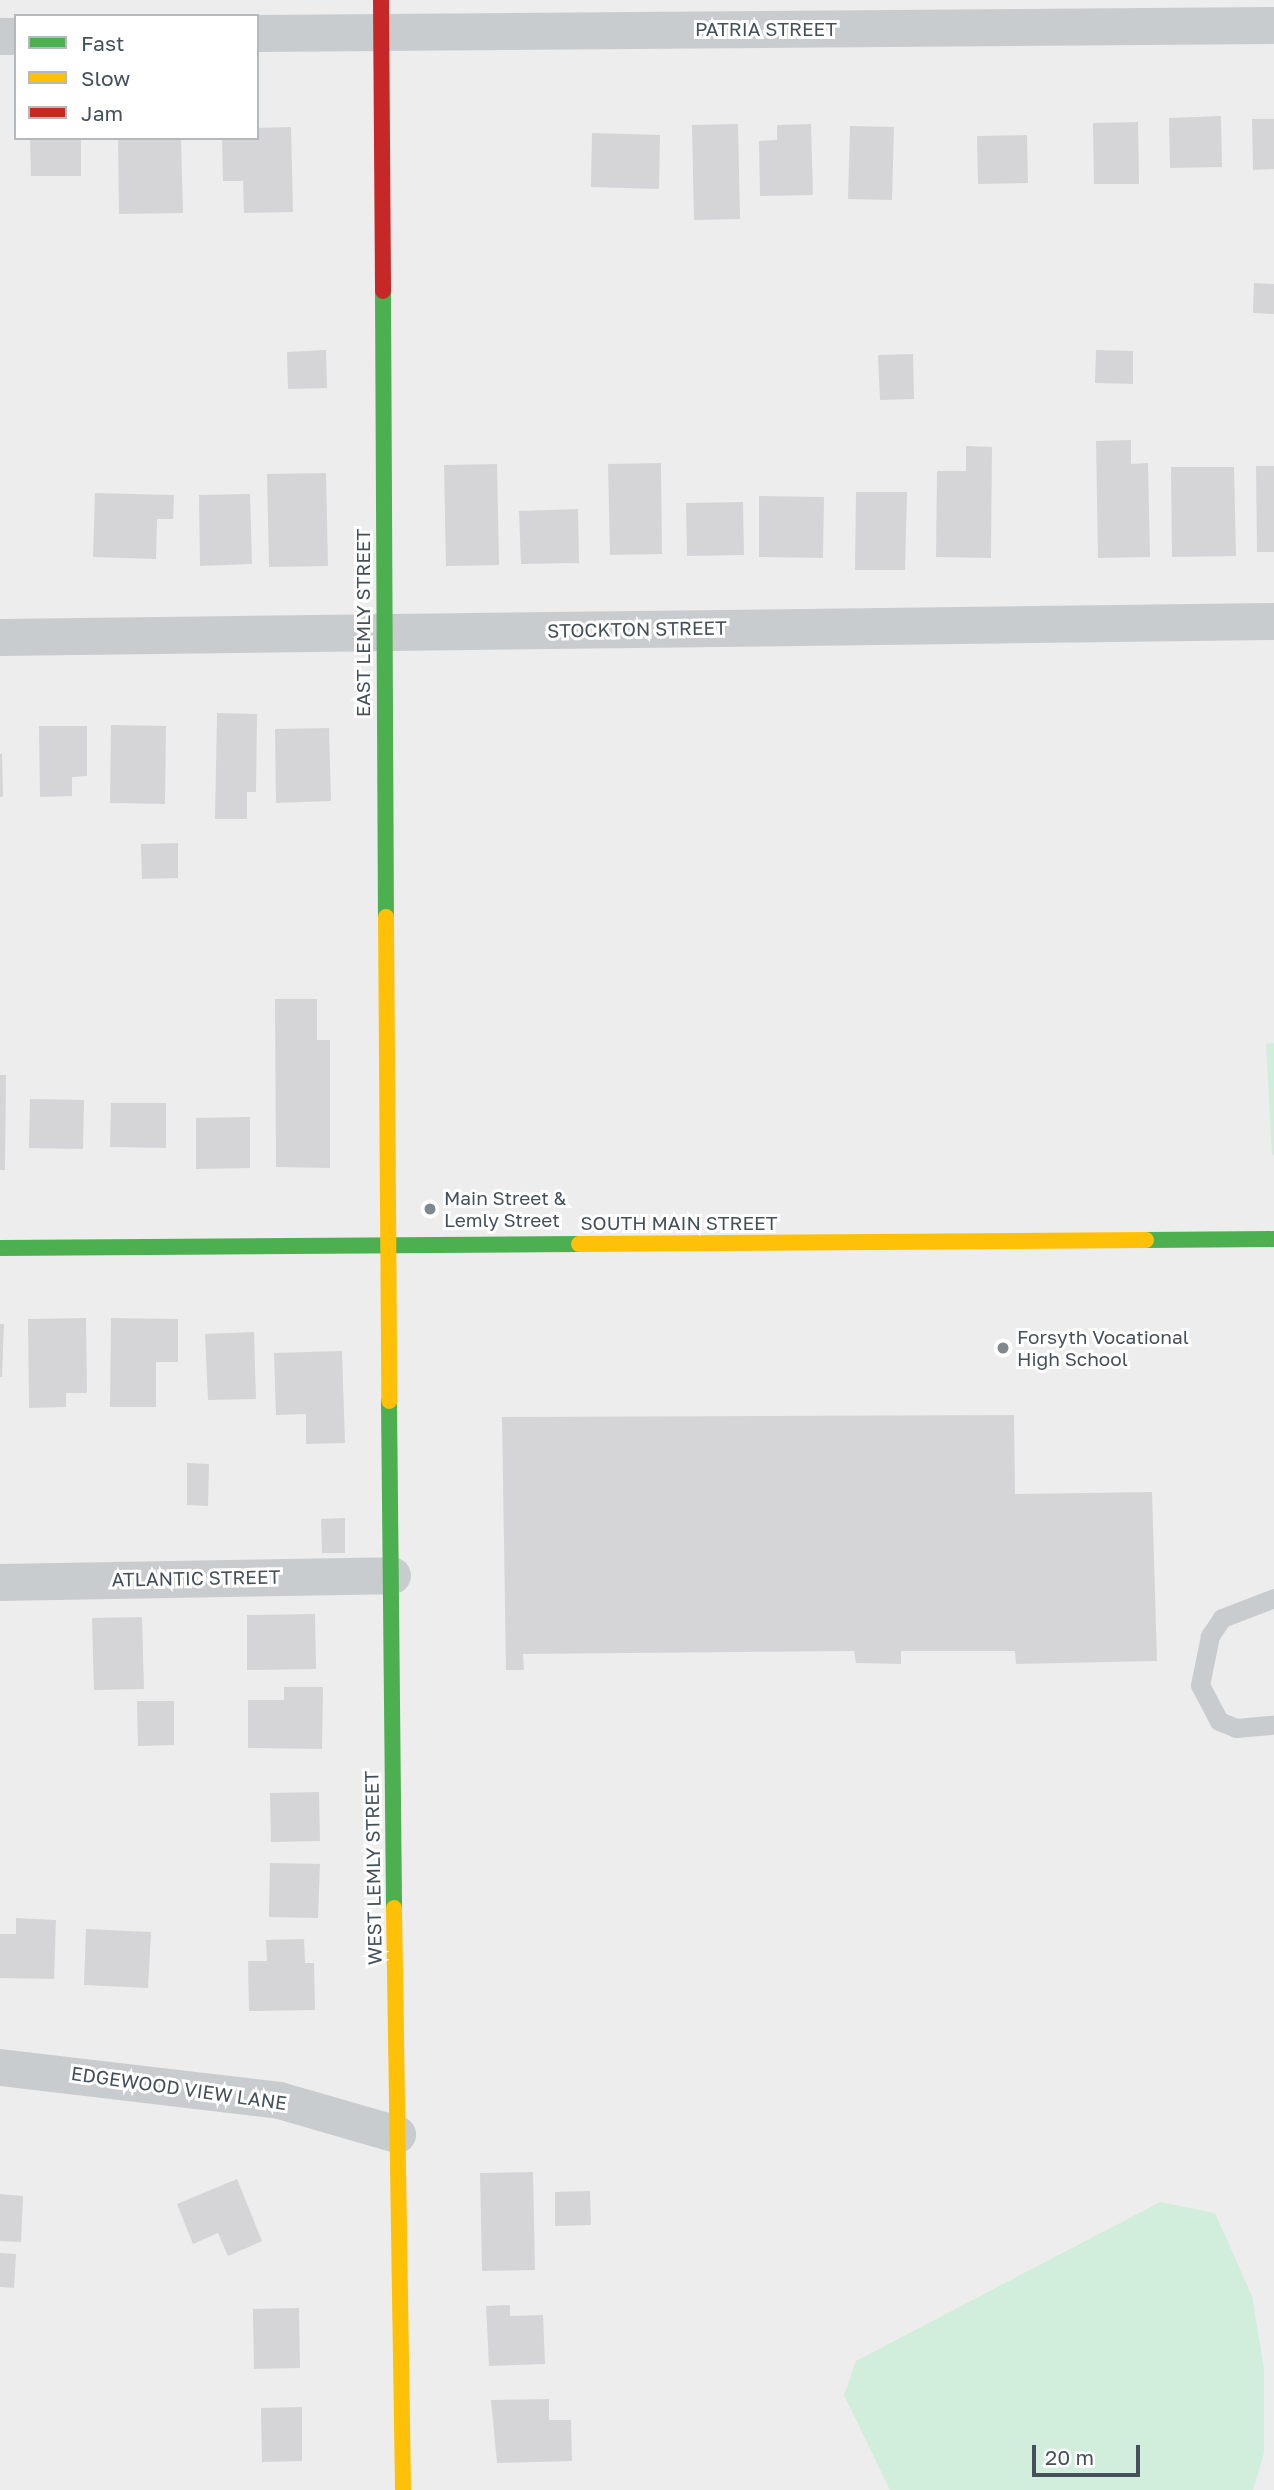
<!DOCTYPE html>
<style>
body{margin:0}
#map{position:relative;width:1274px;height:2490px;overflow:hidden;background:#eeeded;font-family:"Golos Text",sans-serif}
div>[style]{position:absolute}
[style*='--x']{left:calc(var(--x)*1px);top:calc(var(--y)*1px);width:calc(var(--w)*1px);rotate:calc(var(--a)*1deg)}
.green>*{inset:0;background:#d0eedb}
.building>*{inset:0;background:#d5d5d7}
.lane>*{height:19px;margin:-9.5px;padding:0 9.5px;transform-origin:9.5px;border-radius:9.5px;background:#c9ccce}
.street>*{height:37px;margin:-18.5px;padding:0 18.5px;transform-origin:18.5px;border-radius:18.5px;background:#c9ccce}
.fast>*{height:16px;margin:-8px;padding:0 8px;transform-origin:8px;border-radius:8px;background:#4caf50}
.slow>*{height:16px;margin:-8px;padding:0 8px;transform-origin:8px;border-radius:8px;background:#ffc107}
.jam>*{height:16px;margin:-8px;padding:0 8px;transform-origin:8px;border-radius:8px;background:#c62828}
.dots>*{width:19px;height:19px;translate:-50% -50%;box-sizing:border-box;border:4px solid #fff;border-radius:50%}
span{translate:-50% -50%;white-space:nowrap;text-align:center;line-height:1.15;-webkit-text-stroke:6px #fff;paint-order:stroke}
.street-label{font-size:19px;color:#44505a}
.poi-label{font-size:19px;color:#44505a}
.left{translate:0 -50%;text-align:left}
.legend{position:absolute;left:14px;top:14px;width:245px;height:126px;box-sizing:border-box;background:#fff;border:2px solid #b4b9bd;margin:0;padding:9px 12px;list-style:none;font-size:21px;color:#44505a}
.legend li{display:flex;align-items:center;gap:14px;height:35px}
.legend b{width:35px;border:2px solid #b4b9bd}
.scale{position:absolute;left:1032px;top:2445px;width:108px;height:32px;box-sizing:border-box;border:4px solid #44505a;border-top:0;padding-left:9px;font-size:21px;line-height:24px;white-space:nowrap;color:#44505a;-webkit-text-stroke:5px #fff;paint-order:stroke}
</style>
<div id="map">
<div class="green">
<div style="clip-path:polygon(1274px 1043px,1274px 1155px,1272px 1155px,1266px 1044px)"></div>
<div style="clip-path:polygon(1160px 2202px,1215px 2213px,1252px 2296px,1264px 2369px,1264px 2453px,1253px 2490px,890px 2490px,844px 2395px,856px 2361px)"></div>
</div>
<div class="building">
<div style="clip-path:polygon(1221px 116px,1222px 167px,1170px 168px,1169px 118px)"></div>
<div style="clip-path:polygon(1252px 119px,1274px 119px,1274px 169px,1253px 170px)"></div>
<div style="clip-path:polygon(1138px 122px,1139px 184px,1094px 184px,1093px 123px)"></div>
<div style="clip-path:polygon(738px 124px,740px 219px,694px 220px,692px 125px)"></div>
<div style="clip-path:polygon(811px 124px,813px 195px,760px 196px,759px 141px,777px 140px,777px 125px)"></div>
<div style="clip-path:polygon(850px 126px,894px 127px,892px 200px,848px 199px)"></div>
<div style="clip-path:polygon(291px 127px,293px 212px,244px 213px,243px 181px,223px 181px,222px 138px,257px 138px,257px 128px)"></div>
<div style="clip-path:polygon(592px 133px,660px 135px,659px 189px,591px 187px)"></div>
<div style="clip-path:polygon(1027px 135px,1028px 183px,978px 184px,977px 136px)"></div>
<div style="clip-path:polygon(30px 138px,81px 138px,81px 176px,31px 176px)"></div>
<div style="clip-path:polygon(118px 138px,181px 138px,183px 213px,119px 214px)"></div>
<div style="clip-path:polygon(1254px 283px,1274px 284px,1274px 314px,1253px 313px)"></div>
<div style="clip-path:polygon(326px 350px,327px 388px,288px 389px,287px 352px)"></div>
<div style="clip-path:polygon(1096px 350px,1133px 351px,1133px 384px,1095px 383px)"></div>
<div style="clip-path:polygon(913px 354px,914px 399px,880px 400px,878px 355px)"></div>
<div style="clip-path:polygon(1131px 440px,1131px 464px,1148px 463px,1150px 557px,1098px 558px,1096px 441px)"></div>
<div style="clip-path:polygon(966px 446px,992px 447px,991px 558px,936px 557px,937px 471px,966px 471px)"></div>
<div style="clip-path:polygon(661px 463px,662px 554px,610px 555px,608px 464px)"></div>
<div style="clip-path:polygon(497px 464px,499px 565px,446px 566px,444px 465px)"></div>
<div style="clip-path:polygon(1256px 466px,1274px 466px,1274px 552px,1257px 552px)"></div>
<div style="clip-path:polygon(1171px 467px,1234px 467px,1236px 556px,1172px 557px)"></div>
<div style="clip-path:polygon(326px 473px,328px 566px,269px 567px,267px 474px)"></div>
<div style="clip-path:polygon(856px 492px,907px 492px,905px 570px,855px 570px)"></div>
<div style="clip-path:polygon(95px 493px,174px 495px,173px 519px,157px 519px,156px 559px,93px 557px)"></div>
<div style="clip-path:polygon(250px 494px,252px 564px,200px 566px,199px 495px)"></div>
<div style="clip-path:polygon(759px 496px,824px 497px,823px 558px,759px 557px)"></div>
<div style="clip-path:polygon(743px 502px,744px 555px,687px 556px,686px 503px)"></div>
<div style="clip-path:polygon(578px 509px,579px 563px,521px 564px,519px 511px)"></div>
<div style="clip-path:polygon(217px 713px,257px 714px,256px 792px,247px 792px,247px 819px,215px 819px)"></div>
<div style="clip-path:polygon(111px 725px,166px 726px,165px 804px,110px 803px)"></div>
<div style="clip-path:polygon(39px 726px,87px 726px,87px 776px,72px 777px,72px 796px,40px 797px)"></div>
<div style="clip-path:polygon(329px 728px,331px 801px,276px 803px,275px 729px)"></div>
<div style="clip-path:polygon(0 754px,2px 754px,3px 797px,0 797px)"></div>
<div style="clip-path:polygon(178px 843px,178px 878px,142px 879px,141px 844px)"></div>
<div style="clip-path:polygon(275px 999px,317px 999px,317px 1040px,330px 1040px,330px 1168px,276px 1167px)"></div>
<div style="clip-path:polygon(0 1075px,6px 1075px,5px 1170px,0 1170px)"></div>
<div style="clip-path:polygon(30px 1099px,84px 1100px,83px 1149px,29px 1148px)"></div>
<div style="clip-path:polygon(111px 1103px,166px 1103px,166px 1148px,110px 1147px)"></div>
<div style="clip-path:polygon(250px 1117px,250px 1168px,196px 1169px,196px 1118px)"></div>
<div style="clip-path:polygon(86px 1318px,87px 1393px,66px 1393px,66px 1407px,29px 1408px,28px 1319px)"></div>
<div style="clip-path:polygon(111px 1318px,178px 1319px,178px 1362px,156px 1362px,156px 1407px,110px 1407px)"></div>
<div style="clip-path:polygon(0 1324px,4px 1324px,2px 1377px,0 1377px)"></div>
<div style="clip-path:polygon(254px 1332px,256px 1399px,208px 1400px,205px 1334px)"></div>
<div style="clip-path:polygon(342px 1351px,345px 1443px,306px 1444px,306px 1414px,276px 1415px,274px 1353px)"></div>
<div style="clip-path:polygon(1014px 1415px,1015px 1494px,1152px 1492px,1157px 1661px,1016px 1664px,1015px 1651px,901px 1651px,901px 1664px,856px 1663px,854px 1651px,523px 1654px,524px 1670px,506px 1670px,502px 1417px)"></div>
<div style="clip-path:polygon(187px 1463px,209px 1464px,208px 1506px,187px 1505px)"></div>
<div style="clip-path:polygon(345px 1518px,345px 1553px,322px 1553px,321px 1519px)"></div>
<div style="clip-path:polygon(315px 1614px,316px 1669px,247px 1670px,247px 1615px)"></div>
<div style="clip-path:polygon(142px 1617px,144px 1689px,94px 1690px,92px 1618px)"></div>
<div style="clip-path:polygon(284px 1687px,323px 1687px,322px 1749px,248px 1748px,248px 1700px,284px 1700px)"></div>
<div style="clip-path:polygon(137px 1701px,174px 1701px,174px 1745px,138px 1746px)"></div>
<div style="clip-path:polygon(319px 1792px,320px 1841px,271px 1842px,270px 1793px)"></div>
<div style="clip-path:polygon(270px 1863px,320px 1864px,318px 1918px,269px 1917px)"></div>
<div style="clip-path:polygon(16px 1918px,56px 1920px,54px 1979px,0 1978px,0 1934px,16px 1934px)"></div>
<div style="clip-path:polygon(86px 1929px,151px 1932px,148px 1988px,84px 1985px)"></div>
<div style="clip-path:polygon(304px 1939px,305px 1963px,314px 1963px,315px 2010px,249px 2011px,248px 1961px,267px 1961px,266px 1940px)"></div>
<div style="clip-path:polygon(533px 2172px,535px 2270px,482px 2271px,480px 2173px)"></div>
<div style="clip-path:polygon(237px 2179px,262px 2241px,228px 2256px,218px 2233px,193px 2244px,177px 2204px)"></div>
<div style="clip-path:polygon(590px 2191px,591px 2225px,555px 2226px,555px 2192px)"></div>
<div style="clip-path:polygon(0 2194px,23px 2196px,21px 2242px,0 2241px)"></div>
<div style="clip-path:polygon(0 2253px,16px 2254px,14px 2288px,0 2287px)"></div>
<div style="clip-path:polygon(510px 2305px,510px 2316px,543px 2315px,545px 2364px,489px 2366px,486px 2306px)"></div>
<div style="clip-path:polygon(299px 2308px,300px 2368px,254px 2369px,253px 2309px)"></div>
<div style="clip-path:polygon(549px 2399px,549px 2420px,571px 2420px,572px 2461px,497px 2463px,491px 2400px)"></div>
<div style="clip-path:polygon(302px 2407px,302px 2461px,262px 2462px,261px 2408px)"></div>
</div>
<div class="lane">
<div style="--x:1274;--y:1598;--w:56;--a:159"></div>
<div style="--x:1222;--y:1618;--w:22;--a:124"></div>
<div style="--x:1210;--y:1636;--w:50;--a:101.5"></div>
<div style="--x:1200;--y:1685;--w:41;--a:62.2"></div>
<div style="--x:1219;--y:1721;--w:18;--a:22"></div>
<div style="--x:1236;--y:1728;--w:38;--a:-5"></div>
</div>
<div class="street">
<div style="--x:257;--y:33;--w:1017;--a:-0.45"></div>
<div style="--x:0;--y:36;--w:16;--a:0"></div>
<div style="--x:0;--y:637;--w:1274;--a:-0.72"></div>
<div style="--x:0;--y:1582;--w:392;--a:-1"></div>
<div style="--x:0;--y:2067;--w:281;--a:6.7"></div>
<div style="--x:279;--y:2100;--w:123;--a:16.1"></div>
</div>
<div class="fast">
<div style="--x:383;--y:291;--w:626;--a:89.73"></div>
<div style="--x:1146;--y:1240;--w:128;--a:-0.4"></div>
<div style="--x:0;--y:1248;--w:579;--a:-0.4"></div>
<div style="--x:389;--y:1401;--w:507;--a:89.43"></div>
</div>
<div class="slow">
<div style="--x:386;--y:917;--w:484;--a:89.6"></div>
<div style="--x:579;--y:1244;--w:567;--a:-0.4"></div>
<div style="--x:394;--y:1908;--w:582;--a:89.11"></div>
</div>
<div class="jam">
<div style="--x:381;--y:0;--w:291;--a:89.6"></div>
</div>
<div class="dots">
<div style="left:430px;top:1209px;background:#80878d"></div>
<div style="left:1003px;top:1348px;background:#80878d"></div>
</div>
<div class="street-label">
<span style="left:766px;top:29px">PATRIA STREET</span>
<span style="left:363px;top:623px;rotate:-90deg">EAST LEMLY STREET</span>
<span style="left:637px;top:629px;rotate:-1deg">STOCKTON STREET</span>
<span style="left:679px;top:1223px">SOUTH MAIN STREET</span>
<span style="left:196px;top:1578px;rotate:-1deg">ATLANTIC STREET</span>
<span style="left:373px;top:1868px;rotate:-91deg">WEST LEMLY STREET</span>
<span style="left:179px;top:2088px;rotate:8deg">EDGEWOOD VIEW LANE</span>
</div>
<div class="poi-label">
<span class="left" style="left:444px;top:1209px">Main Street &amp;<br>Lemly Street</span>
<span class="left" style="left:1017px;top:1348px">Forsyth Vocational<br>High School</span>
</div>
<ul class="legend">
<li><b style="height:9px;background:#4caf50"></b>Fast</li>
<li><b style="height:9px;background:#ffc107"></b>Slow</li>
<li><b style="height:9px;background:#c62828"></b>Jam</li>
</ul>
<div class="scale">20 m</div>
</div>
